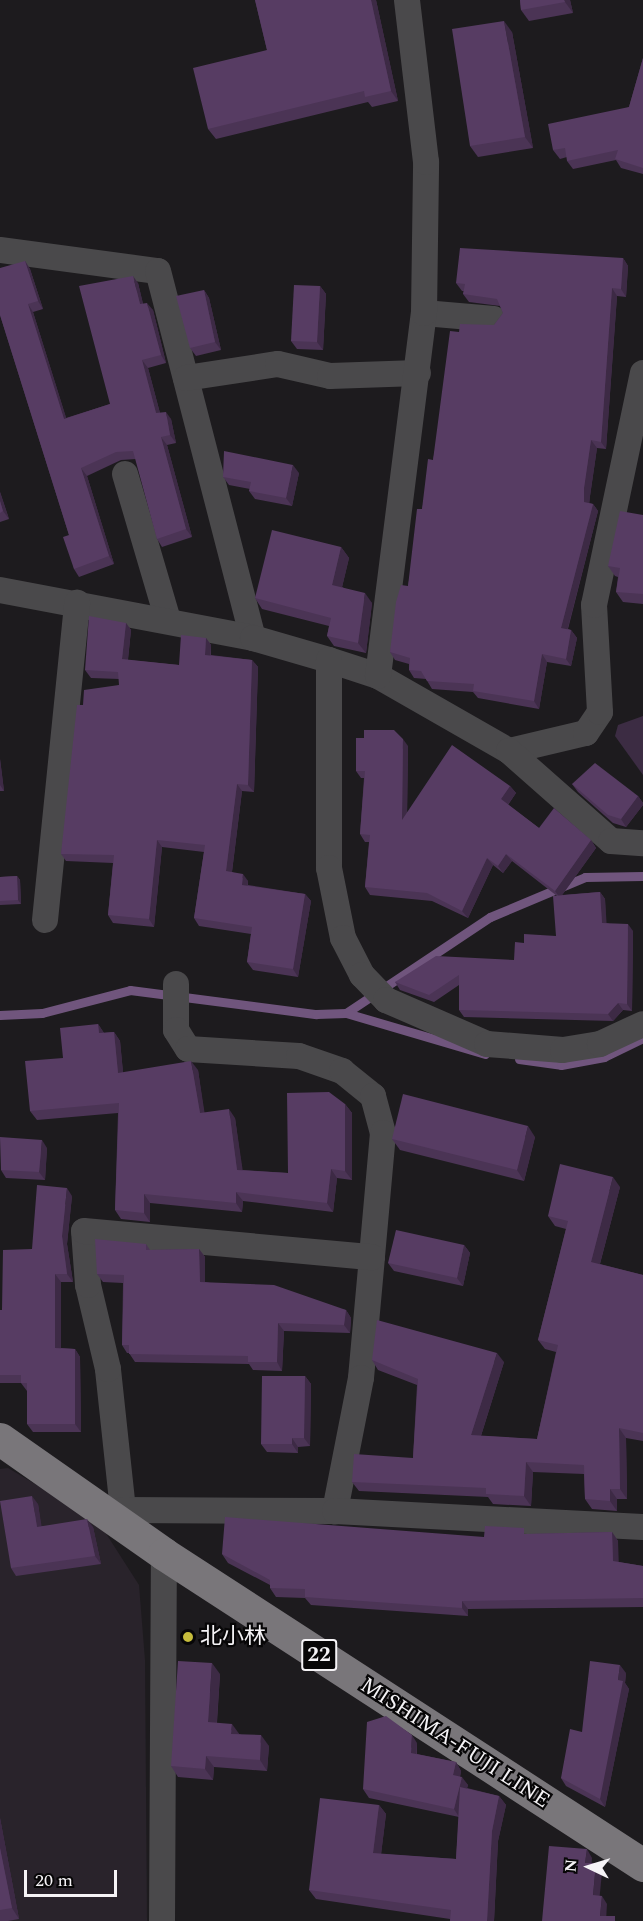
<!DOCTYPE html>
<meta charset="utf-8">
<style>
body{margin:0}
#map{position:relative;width:643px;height:1921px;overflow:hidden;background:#1d1b1e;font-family:Spectral,"Noto Sans JP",serif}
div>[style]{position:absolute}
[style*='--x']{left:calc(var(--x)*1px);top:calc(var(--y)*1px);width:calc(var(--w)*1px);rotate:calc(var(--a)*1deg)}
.built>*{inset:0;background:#29232b}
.green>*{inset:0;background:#3c2c43}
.stream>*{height:9px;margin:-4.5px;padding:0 4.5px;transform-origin:4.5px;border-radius:4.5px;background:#70557d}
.street>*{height:26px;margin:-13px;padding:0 13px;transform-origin:13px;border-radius:13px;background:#4a494b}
.primary>*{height:33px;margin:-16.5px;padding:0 16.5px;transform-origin:16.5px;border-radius:16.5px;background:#79767a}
.wall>*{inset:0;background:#4b3455}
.shaded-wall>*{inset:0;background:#3d2a45}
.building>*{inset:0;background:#573c63}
.dots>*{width:16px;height:16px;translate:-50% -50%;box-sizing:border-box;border:3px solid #070607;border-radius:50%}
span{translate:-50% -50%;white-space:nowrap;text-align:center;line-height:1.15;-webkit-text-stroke:4.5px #070607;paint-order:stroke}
.shield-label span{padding:2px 4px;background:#070607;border:2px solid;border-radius:4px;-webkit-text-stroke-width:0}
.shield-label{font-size:21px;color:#f5f3f6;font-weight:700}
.poi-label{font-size:22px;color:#f5f3f6}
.left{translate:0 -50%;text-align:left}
.street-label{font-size:22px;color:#f5f3f6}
.north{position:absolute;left:559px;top:1837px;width:60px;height:60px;-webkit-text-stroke:4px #070607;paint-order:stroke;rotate:274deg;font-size:16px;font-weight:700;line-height:24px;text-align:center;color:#f5f3f6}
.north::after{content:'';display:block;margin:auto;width:21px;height:27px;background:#f5f3f6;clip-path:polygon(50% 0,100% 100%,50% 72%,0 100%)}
.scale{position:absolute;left:24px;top:1870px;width:93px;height:27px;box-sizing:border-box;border:3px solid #f5f3f6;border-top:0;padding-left:8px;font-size:18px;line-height:21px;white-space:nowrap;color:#f5f3f6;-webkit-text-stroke:4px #070607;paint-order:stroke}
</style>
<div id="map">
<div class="built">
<div style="clip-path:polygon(8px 1468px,98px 1521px,139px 1585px,145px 1660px,147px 1921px,0 1921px,0 1469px)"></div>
</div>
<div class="green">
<div style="clip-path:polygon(643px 716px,643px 775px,615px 736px,618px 725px)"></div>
</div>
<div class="stream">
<div style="--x:346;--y:1013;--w:173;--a:-33.7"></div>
<div style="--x:490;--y:917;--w:103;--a:-22.8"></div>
<div style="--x:585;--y:877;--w:58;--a:-1"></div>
<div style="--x:0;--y:1015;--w:42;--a:-2.7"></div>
<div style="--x:42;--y:1013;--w:91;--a:-14.6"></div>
<div style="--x:130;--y:990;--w:188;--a:7.4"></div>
<div style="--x:316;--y:1014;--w:30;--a:-2"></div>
<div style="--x:346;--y:1013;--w:145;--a:16.4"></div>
<div style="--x:519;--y:1059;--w:42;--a:8.1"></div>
<div style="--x:561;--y:1065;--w:44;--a:-10.5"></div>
<div style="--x:604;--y:1057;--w:43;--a:-26"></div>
</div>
<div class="street">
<div style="--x:0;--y:250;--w:159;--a:7.6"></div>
<div style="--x:158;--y:271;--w:379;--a:75.5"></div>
<div style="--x:424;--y:313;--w:70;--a:4.9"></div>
<div style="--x:186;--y:378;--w:93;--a:-8.7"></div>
<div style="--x:278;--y:364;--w:53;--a:13"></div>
<div style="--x:330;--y:376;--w:88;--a:-2"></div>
<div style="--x:125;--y:474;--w:152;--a:73.6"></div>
<div style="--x:0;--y:590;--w:258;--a:10.7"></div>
<div style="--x:253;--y:638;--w:79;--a:16.1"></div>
<div style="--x:329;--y:660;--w:52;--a:18.1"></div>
<div style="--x:378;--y:676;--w:151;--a:29.8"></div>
<div style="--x:509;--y:751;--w:79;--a:-13.2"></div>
<div style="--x:586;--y:733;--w:25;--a:-56"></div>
<div style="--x:600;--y:712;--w:107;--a:-93.2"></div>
<div style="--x:594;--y:605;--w:237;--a:-78.1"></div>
<div style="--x:329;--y:660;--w:208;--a:90"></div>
<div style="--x:329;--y:868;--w:71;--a:78.7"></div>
<div style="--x:343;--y:938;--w:42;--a:62.8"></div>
<div style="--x:362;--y:975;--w:35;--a:46"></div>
<div style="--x:386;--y:1000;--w:110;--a:23.5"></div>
<div style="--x:487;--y:1044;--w:76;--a:4.5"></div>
<div style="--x:563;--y:1050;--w:37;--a:-9"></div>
<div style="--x:600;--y:1044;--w:47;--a:-24.9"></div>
<div style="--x:378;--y:676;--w:366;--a:-82.8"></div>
<div style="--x:424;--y:313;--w:151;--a:-89.2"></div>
<div style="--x:426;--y:162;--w:163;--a:-96.7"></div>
<div style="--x:509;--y:751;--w:136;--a:41.4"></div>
<div style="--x:611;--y:841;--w:32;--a:4"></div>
<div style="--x:45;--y:920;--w:319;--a:-84.2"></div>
<div style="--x:176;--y:984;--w:46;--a:90"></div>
<div style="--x:176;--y:1030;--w:22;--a:58"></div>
<div style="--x:188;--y:1049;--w:111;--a:3.6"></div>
<div style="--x:299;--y:1056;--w:46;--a:19.2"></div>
<div style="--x:342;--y:1071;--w:40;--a:39"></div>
<div style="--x:373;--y:1096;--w:38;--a:75"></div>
<div style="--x:383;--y:1133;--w:124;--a:95.1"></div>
<div style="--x:372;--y:1257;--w:121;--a:95.2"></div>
<div style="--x:361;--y:1378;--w:136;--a:101.1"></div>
<div style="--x:123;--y:1510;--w:142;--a:-96.1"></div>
<div style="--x:108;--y:1369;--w:86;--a:-103.4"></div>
<div style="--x:88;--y:1285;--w:54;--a:-94.2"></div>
<div style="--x:84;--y:1231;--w:289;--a:5.2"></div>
<div style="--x:115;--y:1518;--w:11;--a:-45"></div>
<div style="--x:123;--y:1510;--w:212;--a:0.3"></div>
<div style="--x:335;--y:1511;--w:308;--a:3"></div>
<div style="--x:162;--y:1921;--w:367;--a:-89.7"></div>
</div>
<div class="primary">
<div style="--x:0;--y:1439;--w:200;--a:35"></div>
<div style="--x:164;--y:1554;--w:571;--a:32.99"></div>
</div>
<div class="wall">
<div style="clip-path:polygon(255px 0,376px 0,398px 101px,372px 107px,368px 102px,216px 139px,208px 129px,267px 50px)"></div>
<div style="clip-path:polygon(520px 0,570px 0,573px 13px,529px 21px,521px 10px)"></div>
<div style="clip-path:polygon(512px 32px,533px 148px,478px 157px,470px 146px)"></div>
<div style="clip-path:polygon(643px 58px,643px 174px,621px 168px,616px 160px,573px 169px,567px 161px,567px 157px,560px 159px,553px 150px,629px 107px)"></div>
<div style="clip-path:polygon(623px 258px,628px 266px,626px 297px,617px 296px,606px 449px,597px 448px,590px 496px,589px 503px,593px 504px,598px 511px,568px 629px,571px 630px,577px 638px,571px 666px,547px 662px,539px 709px,478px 698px,473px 692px,432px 689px,426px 679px,414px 678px,409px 670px,409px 664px,395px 660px,390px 652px,408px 586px,422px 509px,433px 460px,459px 332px,494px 325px,503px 313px,500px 306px,469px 302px,463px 294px,464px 291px,462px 291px,456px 283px)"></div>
<div style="clip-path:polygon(25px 261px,30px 269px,43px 309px,33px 312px,66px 418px,110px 404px,138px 283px,143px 304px,153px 310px,166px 363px,148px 368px,160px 413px,171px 419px,176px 443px,167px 445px,192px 537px,162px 547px,157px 539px,136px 459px,121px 460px,87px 476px,114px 564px,79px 577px,74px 569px,69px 535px,0 315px)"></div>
<div style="clip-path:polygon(320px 286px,326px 294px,323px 350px,297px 349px,291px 341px)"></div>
<div style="clip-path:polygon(204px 290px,209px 298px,221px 350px,196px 356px,190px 348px)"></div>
<div style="clip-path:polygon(299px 473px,292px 506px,255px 499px,249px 491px,250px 489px,229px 485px,223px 477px)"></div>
<div style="clip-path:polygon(0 492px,9px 519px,0 522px)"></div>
<div style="clip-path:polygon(643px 515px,643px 604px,623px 602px,616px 592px,618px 577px,615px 576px,608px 566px)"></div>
<div style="clip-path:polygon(341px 547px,349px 558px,342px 587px,372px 603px,366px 653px,334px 646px,327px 636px,329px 626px,262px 609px,255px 598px)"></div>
<div style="clip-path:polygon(126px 623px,131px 630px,128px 660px,179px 665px,206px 638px,211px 645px,211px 655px,252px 660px,258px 667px,254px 792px,242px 791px,232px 872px,248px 881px,248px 885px,305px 894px,311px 901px,298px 977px,253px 970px,247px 962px,251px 934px,199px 926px,194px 918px,204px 852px,162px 847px,154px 927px,113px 923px,108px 915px,113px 863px,66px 861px,61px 854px,83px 705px,119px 685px,119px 679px,91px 678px,85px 670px)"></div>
<div style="clip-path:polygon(408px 746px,407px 812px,510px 786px,516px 793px,508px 805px,539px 828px,591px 840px,596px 848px,562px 895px,600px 892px,605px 899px,606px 923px,633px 931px,632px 1011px,623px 1010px,613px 1021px,464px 1017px,459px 1010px,459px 985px,434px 1002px,400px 990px,395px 982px,514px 960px,524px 943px,556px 936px,557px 896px,512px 861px,503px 873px,493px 865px,468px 918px,432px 901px,370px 895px,365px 887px,369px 842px,365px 842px,360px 834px,364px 778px,361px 778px,356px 771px)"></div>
<div style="clip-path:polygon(0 759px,4px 791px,0 791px)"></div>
<div style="clip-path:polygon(572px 784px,638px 796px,643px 803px,643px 805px,626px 827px,613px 823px,578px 792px)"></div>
<div style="clip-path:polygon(17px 876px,20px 880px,21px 904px,0 905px,0 877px)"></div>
<div style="clip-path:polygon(98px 1024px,104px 1033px,114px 1032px,120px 1041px,123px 1073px,198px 1070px,204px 1113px,235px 1118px,242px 1170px,288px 1173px,345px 1104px,352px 1113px,352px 1180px,337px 1178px,333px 1212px,243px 1201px,242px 1212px,150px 1203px,150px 1222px,121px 1219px,115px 1210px,118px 1113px,37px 1120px,30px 1111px,63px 1058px)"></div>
<div style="clip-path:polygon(535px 1137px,524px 1181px,400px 1150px,392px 1139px)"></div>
<div style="clip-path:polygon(47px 1148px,45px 1180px,6px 1178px,1px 1170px)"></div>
<div style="clip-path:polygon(620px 1187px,600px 1264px,643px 1275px,643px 1441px,626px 1438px,627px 1499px,617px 1499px,617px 1511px,592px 1509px,585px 1499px,584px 1474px,533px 1472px,531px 1506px,493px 1504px,488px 1497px,359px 1491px,352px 1482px,413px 1458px,417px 1385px,378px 1370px,372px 1360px,504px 1362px,481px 1436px,537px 1439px,556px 1352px,545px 1349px,538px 1340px,566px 1229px,555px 1226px,548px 1216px)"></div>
<div style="clip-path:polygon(72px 1196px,67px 1244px,73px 1282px,61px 1282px,61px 1348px,75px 1349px,80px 1357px,81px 1432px,33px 1432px,27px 1424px,27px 1391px,21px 1383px,0 1383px,0 1310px,2px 1310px,32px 1249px)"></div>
<div style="clip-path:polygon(146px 1244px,150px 1250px,199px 1249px,205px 1257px,205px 1282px,346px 1310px,351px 1318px,350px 1333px,284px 1331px,282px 1371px,253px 1370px,249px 1364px,135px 1362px,129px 1353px,127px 1353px,122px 1345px,123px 1283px,103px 1282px,97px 1274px)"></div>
<div style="clip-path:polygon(464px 1245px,470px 1253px,463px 1286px,394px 1271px,388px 1263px)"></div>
<div style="clip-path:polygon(305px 1376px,311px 1384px,310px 1446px,298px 1447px,298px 1453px,267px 1452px,261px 1444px)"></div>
<div style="clip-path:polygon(38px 1504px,41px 1526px,93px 1527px,101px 1564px,16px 1576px,11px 1568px)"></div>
<div style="clip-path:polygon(612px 1532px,618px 1541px,618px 1562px,643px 1566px,643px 1607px,468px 1609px,468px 1616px,311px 1605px,305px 1598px,276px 1597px,270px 1588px,270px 1585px,228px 1563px,222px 1554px,528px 1534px)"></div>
<div style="clip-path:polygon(626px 1673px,625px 1683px,629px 1689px,605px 1807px,566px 1786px,561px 1778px)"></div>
<div style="clip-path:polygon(220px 1674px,217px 1723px,239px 1734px,269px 1746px,267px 1771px,214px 1767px,213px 1780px,178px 1777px,171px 1766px)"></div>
<div style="clip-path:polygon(417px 1743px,417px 1754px,456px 1762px,461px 1771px,460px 1777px,468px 1785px,467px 1788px,499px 1796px,506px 1805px,498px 1841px,494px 1921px,450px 1921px,450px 1919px,316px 1899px,309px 1890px,379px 1805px,386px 1814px,381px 1854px,456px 1859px,459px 1817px,369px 1798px,363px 1789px)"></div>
<div style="clip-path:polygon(0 1818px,19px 1919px,8px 1921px,0 1921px)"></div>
</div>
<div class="shaded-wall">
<div style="clip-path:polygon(371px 0,376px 0,398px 101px,391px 91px)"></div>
<div style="clip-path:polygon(564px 0,570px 0,573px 13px,565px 2px)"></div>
<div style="clip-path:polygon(504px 21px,512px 32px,533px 148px,525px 137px)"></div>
<div style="clip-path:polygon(623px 258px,628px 266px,626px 297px,621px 289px)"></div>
<div style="clip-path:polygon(25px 261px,30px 269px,43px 309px,38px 301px)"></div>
<div style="clip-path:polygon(133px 276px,138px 283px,145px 312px,140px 304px)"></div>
<div style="clip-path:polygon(320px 286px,326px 294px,323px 350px,317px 342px)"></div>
<div style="clip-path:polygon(612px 288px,617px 296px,606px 449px,601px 442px)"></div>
<div style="clip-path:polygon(204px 290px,209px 298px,221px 350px,215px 342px)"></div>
<div style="clip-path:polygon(147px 303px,153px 310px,166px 363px,161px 355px)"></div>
<div style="clip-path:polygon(28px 304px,33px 312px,69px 427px,64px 419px)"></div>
<div style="clip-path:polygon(142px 360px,148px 368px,162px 421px,156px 413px)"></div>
<div style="clip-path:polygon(166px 412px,171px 419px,176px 443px,170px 435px)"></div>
<div style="clip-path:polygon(161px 437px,167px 445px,192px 537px,186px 529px)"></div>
<div style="clip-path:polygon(591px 440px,597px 448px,590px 496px,589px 510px,584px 502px,584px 488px)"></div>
<div style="clip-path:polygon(293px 465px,299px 473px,292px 506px,286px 498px)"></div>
<div style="clip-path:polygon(81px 468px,87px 476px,114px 564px,109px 556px)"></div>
<div style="clip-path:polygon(0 492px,9px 519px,3px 511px,0 501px)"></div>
<div style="clip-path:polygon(593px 504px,598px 511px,566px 635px,561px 628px)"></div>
<div style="clip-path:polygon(341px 547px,349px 558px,340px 596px,332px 585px)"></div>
<div style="clip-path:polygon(365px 593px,372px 603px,366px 653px,358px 643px)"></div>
<div style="clip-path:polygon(126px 623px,131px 630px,127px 667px,122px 659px)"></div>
<div style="clip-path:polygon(571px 630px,577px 638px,571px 666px,566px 659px)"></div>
<div style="clip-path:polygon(206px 638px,211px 645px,210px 662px,205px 655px)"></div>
<div style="clip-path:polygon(542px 654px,547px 662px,539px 709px,534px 701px)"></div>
<div style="clip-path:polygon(252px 660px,258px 667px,254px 792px,248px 785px)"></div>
<div style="clip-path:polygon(403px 739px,408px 746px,407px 827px,402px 820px)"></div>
<div style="clip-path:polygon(0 759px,4px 791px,0 785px)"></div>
<div style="clip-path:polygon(237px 784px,242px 791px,231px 879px,226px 871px)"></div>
<div style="clip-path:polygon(510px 786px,516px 793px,506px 807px,501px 799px)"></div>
<div style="clip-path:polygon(638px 796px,643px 803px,643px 805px,626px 827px,621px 819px)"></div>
<div style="clip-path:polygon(157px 840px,162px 847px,154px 927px,149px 919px)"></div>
<div style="clip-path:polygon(591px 840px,596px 848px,560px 898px,555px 891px)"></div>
<div style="clip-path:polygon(506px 854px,512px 861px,503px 873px,498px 866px)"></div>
<div style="clip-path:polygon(487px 858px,493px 865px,468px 918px,462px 911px)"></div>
<div style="clip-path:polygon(243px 874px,248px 881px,247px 892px,242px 885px)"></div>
<div style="clip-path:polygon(17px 876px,20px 880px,21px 904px,18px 900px)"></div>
<div style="clip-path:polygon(600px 892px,605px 899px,607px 930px,602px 923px)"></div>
<div style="clip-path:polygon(305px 894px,311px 901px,298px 977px,293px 969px)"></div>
<div style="clip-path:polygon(628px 924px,633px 931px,632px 1011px,627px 1004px)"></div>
<div style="clip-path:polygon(618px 1003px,623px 1010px,613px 1021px,608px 1014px)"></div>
<div style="clip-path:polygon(98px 1024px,104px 1033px,99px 1033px)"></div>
<div style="clip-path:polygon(114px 1032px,120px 1041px,124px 1082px,118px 1073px)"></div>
<div style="clip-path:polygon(191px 1061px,198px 1070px,206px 1122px,200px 1113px)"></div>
<div style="clip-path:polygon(345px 1104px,352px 1113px,352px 1180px,345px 1171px)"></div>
<div style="clip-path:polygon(229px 1109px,235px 1118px,244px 1179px,237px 1170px)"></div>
<div style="clip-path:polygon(528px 1126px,535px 1137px,524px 1181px,517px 1170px)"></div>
<div style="clip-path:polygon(42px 1140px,47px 1148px,45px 1180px,39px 1172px)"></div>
<div style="clip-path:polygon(331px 1169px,337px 1178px,333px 1212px,327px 1203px)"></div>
<div style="clip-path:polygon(613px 1177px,620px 1187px,598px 1271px,591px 1262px)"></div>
<div style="clip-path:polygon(67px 1188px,72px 1196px,67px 1244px,73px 1282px,67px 1274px,62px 1236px)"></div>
<div style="clip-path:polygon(236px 1192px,243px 1201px,242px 1212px,236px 1203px)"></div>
<div style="clip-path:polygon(144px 1194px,150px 1203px,150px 1222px,144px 1213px)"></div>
<div style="clip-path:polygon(464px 1245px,470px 1253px,463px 1286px,457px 1278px)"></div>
<div style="clip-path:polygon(199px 1249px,205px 1257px,205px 1290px,200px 1282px)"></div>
<div style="clip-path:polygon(55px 1274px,61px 1282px,61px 1356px,55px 1348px)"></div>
<div style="clip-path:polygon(346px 1310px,351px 1318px,350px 1333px,344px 1325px)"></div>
<div style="clip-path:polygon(278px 1323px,284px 1331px,282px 1371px,277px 1362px)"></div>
<div style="clip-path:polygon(75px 1349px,80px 1357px,81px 1432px,75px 1424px)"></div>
<div style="clip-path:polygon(497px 1353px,504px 1362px,478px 1445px,471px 1435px)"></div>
<div style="clip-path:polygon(305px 1376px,311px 1384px,310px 1446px,304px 1438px)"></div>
<div style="clip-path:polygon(619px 1428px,626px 1438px,627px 1499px,620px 1489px)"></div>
<div style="clip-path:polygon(292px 1438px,298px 1447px,298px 1453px,292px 1444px)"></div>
<div style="clip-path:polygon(526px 1462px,533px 1472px,531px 1506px,524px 1496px)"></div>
<div style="clip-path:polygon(610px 1489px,617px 1499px,617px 1511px,610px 1501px)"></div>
<div style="clip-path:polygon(32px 1496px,38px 1504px,43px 1535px,37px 1527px)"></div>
<div style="clip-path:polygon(87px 1519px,93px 1527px,101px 1564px,95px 1556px)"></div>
<div style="clip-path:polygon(612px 1532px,618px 1541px,619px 1569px,613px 1561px)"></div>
<div style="clip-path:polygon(462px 1601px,468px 1609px,468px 1616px,462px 1608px)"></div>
<div style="clip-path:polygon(212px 1663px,220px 1674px,216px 1733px,208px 1722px)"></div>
<div style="clip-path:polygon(620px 1665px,626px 1673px,625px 1683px,629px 1689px,605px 1807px,600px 1799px,618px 1680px)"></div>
<div style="clip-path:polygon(232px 1724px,240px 1735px,231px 1734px)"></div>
<div style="clip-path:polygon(261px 1735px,269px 1746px,267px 1771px,260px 1760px)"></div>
<div style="clip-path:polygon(412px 1735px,417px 1743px,416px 1761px,411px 1753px)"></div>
<div style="clip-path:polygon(206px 1756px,214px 1767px,213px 1780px,205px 1769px)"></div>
<div style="clip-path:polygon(456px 1762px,461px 1771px,459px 1783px,453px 1775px)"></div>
<div style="clip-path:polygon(462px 1777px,468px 1785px,459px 1817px,454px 1809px)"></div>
<div style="clip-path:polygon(499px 1796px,506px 1805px,498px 1841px,494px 1921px,487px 1921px,492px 1831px)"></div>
<div style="clip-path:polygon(379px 1805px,386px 1814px,380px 1863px,373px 1853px)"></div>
<div style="clip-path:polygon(0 1818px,19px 1919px,12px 1908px,0 1848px)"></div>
<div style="clip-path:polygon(587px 1849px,592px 1858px,591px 1871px,585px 1863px)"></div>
<div style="clip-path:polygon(596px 1863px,602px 1872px,599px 1903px,593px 1895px)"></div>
<div style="clip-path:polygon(602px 1896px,607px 1904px,606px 1921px,600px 1916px)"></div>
</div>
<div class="building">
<div style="clip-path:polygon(255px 0,371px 0,391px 91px,365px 97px,364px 91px,208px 129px,193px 68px,267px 50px)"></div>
<div style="clip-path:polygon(520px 0,564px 0,565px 2px,521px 10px)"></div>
<div style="clip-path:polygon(504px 21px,525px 137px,470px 146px,452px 29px)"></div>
<div style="clip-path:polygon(643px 58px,643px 168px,615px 159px,618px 150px,567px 161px,565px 148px,553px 150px,548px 124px,629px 107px)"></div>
<div style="clip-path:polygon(460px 248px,623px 258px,621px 289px,612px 288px,601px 442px,591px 440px,584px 488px,584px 502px,593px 504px,561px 628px,571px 630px,566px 659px,542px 654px,534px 701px,473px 691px,474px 684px,427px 681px,421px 671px,409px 670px,410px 658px,390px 652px,396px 602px,401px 585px,408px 586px,417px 509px,422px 509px,428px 459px,433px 460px,450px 331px,459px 332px,460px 324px,494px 325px,503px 313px,497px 299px,463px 294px,465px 284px,456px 283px)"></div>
<div style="clip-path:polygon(25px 261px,38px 301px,28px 304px,64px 419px,110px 404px,79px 286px,133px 276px,140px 304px,147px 303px,161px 355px,142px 360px,156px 413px,166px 412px,170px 435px,161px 437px,186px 529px,157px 539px,133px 451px,116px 452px,81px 468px,109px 556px,74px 569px,63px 537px,69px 535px,0 315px,0 268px)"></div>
<div style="clip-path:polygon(294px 285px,320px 286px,317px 342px,291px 341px)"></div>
<div style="clip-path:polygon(204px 290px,215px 342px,190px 348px,176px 296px)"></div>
<div style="clip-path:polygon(224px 451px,293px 465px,286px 498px,249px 491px,251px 482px,223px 477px)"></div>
<div style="clip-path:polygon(0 501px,3px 511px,0 513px)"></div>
<div style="clip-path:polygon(620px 511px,643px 515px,643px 594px,616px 592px,620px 568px,608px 566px)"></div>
<div style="clip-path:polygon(272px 530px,341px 547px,332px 585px,365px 593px,358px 643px,327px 636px,331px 618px,255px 598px)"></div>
<div style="clip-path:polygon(89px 616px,126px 623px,122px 659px,179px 665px,181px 635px,206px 638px,205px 655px,252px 660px,248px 785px,237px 784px,226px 871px,243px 874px,242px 885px,305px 894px,293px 969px,247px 962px,252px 927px,194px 918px,205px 845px,157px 840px,149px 919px,108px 915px,114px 855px,61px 854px,77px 705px,83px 705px,84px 690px,119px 685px,118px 672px,85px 670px)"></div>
<div style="clip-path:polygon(364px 730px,394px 730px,403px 739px,402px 820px,452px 745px,510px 786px,501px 799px,539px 828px,554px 808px,591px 840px,555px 891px,506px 854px,498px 866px,487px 858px,462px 911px,427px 893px,365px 887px,370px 835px,360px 834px,365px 771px,356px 771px,356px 738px,364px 738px)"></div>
<div style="clip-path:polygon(595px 763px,638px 796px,621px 819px,608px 815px,572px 784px)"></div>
<div style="clip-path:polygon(17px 876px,18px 900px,0 901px,0 877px)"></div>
<div style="clip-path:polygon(600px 892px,602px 923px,628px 924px,627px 1004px,618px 1003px,608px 1014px,459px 1010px,459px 975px,429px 995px,395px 982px,436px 956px,514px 960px,515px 942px,524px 943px,524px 934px,556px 936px,553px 896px)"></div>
<div style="clip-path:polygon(98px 1024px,99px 1033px,114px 1032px,118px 1073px,191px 1061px,200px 1113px,229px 1109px,237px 1170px,288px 1173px,287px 1093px,329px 1092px,345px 1104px,345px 1171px,331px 1169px,327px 1203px,236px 1192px,236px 1203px,144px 1194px,144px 1213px,115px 1210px,119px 1103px,30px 1111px,25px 1061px,63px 1058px,60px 1028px)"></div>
<div style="clip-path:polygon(403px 1094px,528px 1126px,517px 1170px,392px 1139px)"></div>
<div style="clip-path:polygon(0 1137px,42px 1140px,39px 1172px,1px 1170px)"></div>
<div style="clip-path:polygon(560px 1164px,613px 1177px,591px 1262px,643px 1275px,643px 1433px,619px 1428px,620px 1489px,610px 1489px,610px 1501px,585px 1499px,584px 1465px,526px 1462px,524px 1496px,486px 1494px,486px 1488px,352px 1482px,354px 1454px,413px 1458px,418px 1379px,372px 1360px,377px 1320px,497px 1353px,471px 1435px,537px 1439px,558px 1345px,538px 1340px,568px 1221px,548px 1216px)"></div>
<div style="clip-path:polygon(37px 1185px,67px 1188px,62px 1236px,67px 1274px,55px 1274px,55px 1348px,75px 1349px,75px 1424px,27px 1424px,27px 1383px,21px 1383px,21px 1375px,0 1375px,0 1310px,2px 1310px,3px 1250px,32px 1249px)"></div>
<div style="clip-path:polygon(396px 1230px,464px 1245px,457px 1278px,388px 1263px)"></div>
<div style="clip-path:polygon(95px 1239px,146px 1244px,146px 1250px,199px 1249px,200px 1282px,274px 1285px,346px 1310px,344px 1325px,278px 1323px,277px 1362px,248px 1362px,248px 1356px,129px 1354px,129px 1345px,122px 1345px,124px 1275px,97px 1274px)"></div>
<div style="clip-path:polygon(262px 1376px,305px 1376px,304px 1438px,292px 1438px,292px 1444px,261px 1444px)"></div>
<div style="clip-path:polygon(32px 1496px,37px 1527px,87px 1519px,95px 1556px,11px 1568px,0 1501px)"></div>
<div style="clip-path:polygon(225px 1517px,484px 1537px,485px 1526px,524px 1528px,524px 1534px,612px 1532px,613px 1561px,643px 1566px,643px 1598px,462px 1601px,462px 1608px,305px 1597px,305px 1589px,270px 1588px,270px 1580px,222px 1554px)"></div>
<div style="clip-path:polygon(178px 1661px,212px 1663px,208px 1722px,232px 1724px,231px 1734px,261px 1735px,260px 1760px,206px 1756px,205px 1769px,171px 1766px)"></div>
<div style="clip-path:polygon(590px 1661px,620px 1665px,618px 1680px,623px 1681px,600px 1799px,561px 1778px,570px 1729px,582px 1732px)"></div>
<div style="clip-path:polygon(386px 1716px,412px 1735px,411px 1753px,456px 1762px,453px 1775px,462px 1777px,454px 1809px,363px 1789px,367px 1722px)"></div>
<div style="clip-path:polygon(460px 1787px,499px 1796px,492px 1831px,487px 1921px,450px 1921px,451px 1910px,309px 1890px,320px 1798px,379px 1805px,373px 1853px,456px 1859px)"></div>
<div style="clip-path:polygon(549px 1846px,587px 1849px,585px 1863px,596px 1863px,593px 1895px,602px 1896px,600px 1916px,615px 1916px,615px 1921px,542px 1921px)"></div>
<div style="clip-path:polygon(0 1848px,12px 1908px,0 1910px)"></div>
</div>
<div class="dots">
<div style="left:188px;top:1637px;background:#c6bc3c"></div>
</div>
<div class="shield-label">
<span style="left:319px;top:1655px">22</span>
</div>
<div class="poi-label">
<span class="left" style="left:200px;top:1637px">北小林</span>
</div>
<div class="street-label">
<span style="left:455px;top:1743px;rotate:33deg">MISHIMA-FUJI LINE</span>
</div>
<div class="north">N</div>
<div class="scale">20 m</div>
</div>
